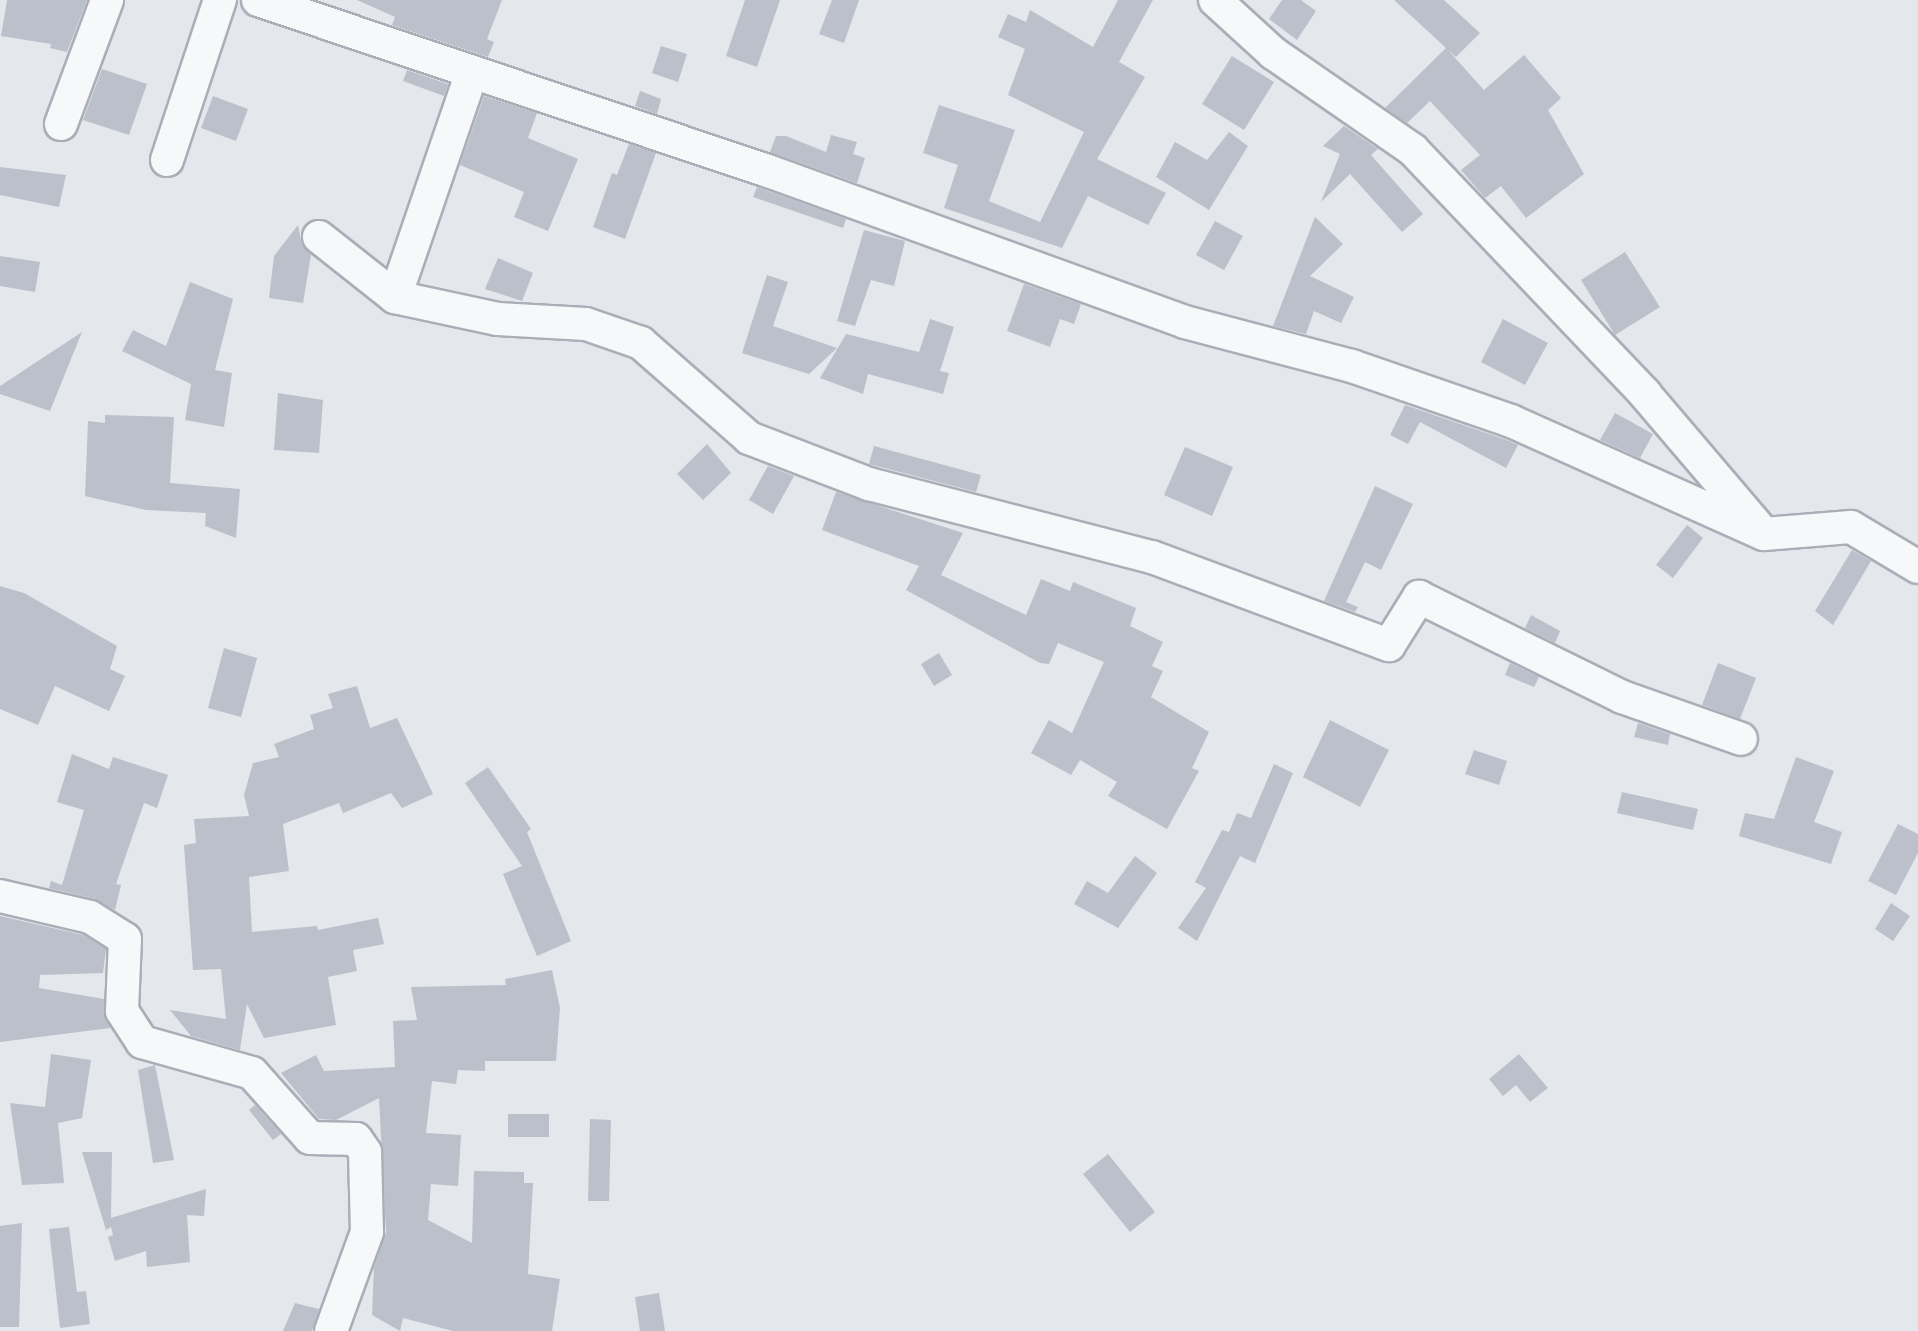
<!DOCTYPE html>
<style>
body{margin:0}
#map{position:relative;width:1918px;height:1331px;overflow:hidden;background:#e4e7ec;font-family:"Titillium Web",sans-serif}
div>[style]{position:absolute}
[style*='--x']{left:calc(var(--x)*1px);top:calc(var(--y)*1px);width:calc(var(--w)*1px);rotate:calc(var(--a)*1deg)}
.building>*{inset:0;background:#bbc0ca}
.roads{filter:drop-shadow(2px 0 #a9aeb7) drop-shadow(-2px 0 #a9aeb7) drop-shadow(0 2px #a9aeb7) drop-shadow(0 -2px #a9aeb7)}
.minor>*{height:32px;margin:-16px;padding:0 16px;transform-origin:16px;border-radius:16px;background:#f7f8fa}
span{translate:-50% -50%;white-space:nowrap;text-align:center;line-height:1.15;-webkit-text-stroke:8px #f4f6f9;paint-order:stroke}
</style>
<div id="map">
<div class="building">
<div style="clip-path:polygon(7px 0,87px 0,67px 52px,50px 48px,51px 44px,1px 36px)"></div>
<div style="clip-path:polygon(357px 0,502px 0,487px 39px,494px 42px,488px 57px,392px 25px,395px 17px)"></div>
<div style="clip-path:polygon(745px 0,780px 0,757px 67px,726px 56px)"></div>
<div style="clip-path:polygon(832px 0,859px 0,844px 43px,819px 34px)"></div>
<div style="clip-path:polygon(1118px 0,1153px 0,1119px 62px,1145px 77px,1097px 159px,1166px 193px,1148px 225px,1088px 196px,1062px 248px,944px 208px,958px 165px,923px 153px,939px 105px,1015px 130px,989px 201px,1040px 222px,1084px 132px,1008px 95px,1025px 49px,998px 37px,1008px 14px,1026px 22px,1030px 10px,1093px 47px)"></div>
<div style="clip-path:polygon(1282px 0,1301px 0,1316px 11px,1297px 40px,1269px 19px)"></div>
<div style="clip-path:polygon(1394px 0,1444px 0,1480px 33px,1456px 57px,1448px 50px,1484px 90px,1524px 55px,1561px 98px,1548px 110px,1584px 174px,1526px 218px,1501px 186px,1485px 198px,1461px 170px,1480px 155px,1430px 101px,1407px 123px,1385px 108px,1446px 48px)"></div>
<div style="clip-path:polygon(661px 46px,687px 54px,678px 82px,652px 73px)"></div>
<div style="clip-path:polygon(1232px 56px,1274px 82px,1244px 130px,1202px 104px)"></div>
<div style="clip-path:polygon(102px 69px,147px 84px,129px 135px,83px 120px)"></div>
<div style="clip-path:polygon(407px 70px,448px 84px,444px 96px,403px 81px)"></div>
<div style="clip-path:polygon(640px 91px,661px 99px,657px 114px,635px 106px)"></div>
<div style="clip-path:polygon(213px 96px,248px 109px,236px 141px,201px 128px)"></div>
<div style="clip-path:polygon(484px 96px,537px 113px,528px 138px,578px 159px,548px 231px,514px 217px,524px 192px,460px 165px)"></div>
<div style="clip-path:polygon(1344px 126px,1378px 149px,1371px 155px,1423px 214px,1402px 232px,1350px 174px,1321px 202px,1340px 154px,1323px 146px)"></div>
<div style="clip-path:polygon(1229px 132px,1248px 146px,1209px 210px,1156px 177px,1175px 142px,1207px 160px)"></div>
<div style="clip-path:polygon(831px 135px,857px 142px,853px 154px,865px 158px,857px 183px,770px 152px,776px 136px,786px 136px,826px 152px)"></div>
<div style="clip-path:polygon(629px 144px,656px 153px,625px 239px,593px 227px,612px 173px,617px 175px)"></div>
<div style="clip-path:polygon(0 167px,66px 175px,59px 207px,0 195px)"></div>
<div style="clip-path:polygon(757px 187px,846px 219px,843px 228px,753px 197px)"></div>
<div style="clip-path:polygon(1315px 217px,1343px 244px,1310px 276px,1354px 297px,1341px 323px,1314px 311px,1306px 334px,1273px 326px)"></div>
<div style="clip-path:polygon(1215px 221px,1243px 236px,1224px 270px,1196px 255px)"></div>
<div style="clip-path:polygon(298px 225px,302px 245px,311px 255px,303px 303px,269px 298px,274px 256px)"></div>
<div style="clip-path:polygon(864px 230px,905px 241px,894px 286px,871px 280px,855px 326px,837px 321px)"></div>
<div style="clip-path:polygon(1625px 252px,1660px 307px,1615px 335px,1581px 280px)"></div>
<div style="clip-path:polygon(0 256px,40px 262px,35px 292px,0 286px)"></div>
<div style="clip-path:polygon(498px 258px,533px 273px,522px 301px,485px 289px)"></div>
<div style="clip-path:polygon(767px 275px,788px 282px,773px 326px,837px 348px,809px 374px,742px 353px)"></div>
<div style="clip-path:polygon(190px 282px,233px 299px,215px 370px,232px 373px,224px 427px,185px 420px,191px 384px,122px 351px,133px 330px,166px 346px)"></div>
<div style="clip-path:polygon(1024px 284px,1081px 304px,1074px 324px,1060px 319px,1050px 347px,1007px 331px)"></div>
<div style="clip-path:polygon(930px 319px,954px 327px,940px 371px,949px 373px,943px 394px,868px 374px,863px 394px,820px 378px,846px 334px,919px 352px)"></div>
<div style="clip-path:polygon(1503px 319px,1548px 343px,1525px 385px,1481px 362px)"></div>
<div style="clip-path:polygon(82px 332px,50px 411px,0 394px,0 386px)"></div>
<div style="clip-path:polygon(278px 393px,323px 400px,319px 453px,274px 450px)"></div>
<div style="clip-path:polygon(1405px 405px,1504px 439px,1518px 445px,1506px 468px,1420px 422px,1408px 444px,1390px 435px)"></div>
<div style="clip-path:polygon(1615px 413px,1653px 434px,1640px 458px,1600px 440px)"></div>
<div style="clip-path:polygon(105px 415px,174px 417px,170px 483px,240px 489px,236px 538px,205px 526px,206px 513px,146px 510px,85px 496px,88px 421px,105px 423px)"></div>
<div style="clip-path:polygon(707px 444px,731px 473px,703px 500px,677px 474px)"></div>
<div style="clip-path:polygon(874px 446px,981px 475px,976px 492px,869px 464px)"></div>
<div style="clip-path:polygon(1185px 447px,1233px 467px,1212px 516px,1164px 495px)"></div>
<div style="clip-path:polygon(768px 466px,794px 476px,773px 514px,749px 500px)"></div>
<div style="clip-path:polygon(1375px 486px,1413px 504px,1381px 570px,1365px 562px,1346px 602px,1358px 607px,1355px 612px,1324px 601px)"></div>
<div style="clip-path:polygon(836px 492px,963px 533px,941px 575px,1026px 615px,1041px 579px,1070px 591px,1073px 582px,1136px 608px,1130px 626px,1163px 642px,1152px 666px,1163px 671px,1151px 697px,1209px 732px,1192px 768px,1199px 771px,1167px 829px,1108px 796px,1117px 782px,1080px 760px,1071px 775px,1031px 753px,1049px 720px,1072px 733px,1104px 662px,1058px 643px,1049px 664px,1040px 663px,906px 590px,919px 566px,822px 530px)"></div>
<div style="clip-path:polygon(1687px 525px,1703px 538px,1673px 578px,1656px 565px)"></div>
<div style="clip-path:polygon(1852px 550px,1871px 561px,1833px 625px,1815px 611px)"></div>
<div style="clip-path:polygon(0 586px,24px 593px,117px 646px,110px 669px,125px 676px,109px 711px,55px 686px,38px 725px,0 709px)"></div>
<div style="clip-path:polygon(1531px 615px,1560px 631px,1555px 643px,1525px 628px)"></div>
<div style="clip-path:polygon(224px 648px,257px 658px,241px 717px,208px 708px)"></div>
<div style="clip-path:polygon(939px 653px,952px 675px,934px 686px,921px 664px)"></div>
<div style="clip-path:polygon(1510px 663px,1539px 677px,1534px 687px,1505px 675px)"></div>
<div style="clip-path:polygon(1718px 663px,1756px 678px,1740px 719px,1702px 705px)"></div>
<div style="clip-path:polygon(357px 686px,370px 728px,397px 718px,433px 794px,402px 808px,391px 793px,343px 813px,339px 803px,283px 824px,289px 871px,249px 877px,252px 932px,317px 926px,318px 930px,378px 918px,384px 944px,353px 950px,357px 971px,328px 977px,336px 1025px,264px 1038px,247px 1004px,240px 1050px,191px 1036px,170px 1010px,226px 1019px,221px 969px,193px 970px,184px 845px,196px 843px,194px 819px,249px 816px,244px 795px,253px 763px,279px 757px,274px 744px,314px 729px,310px 715px,333px 708px,328px 694px)"></div>
<div style="clip-path:polygon(1330px 720px,1389px 750px,1360px 807px,1303px 777px)"></div>
<div style="clip-path:polygon(1638px 723px,1670px 734px,1668px 745px,1634px 737px)"></div>
<div style="clip-path:polygon(1474px 750px,1507px 761px,1499px 785px,1465px 774px)"></div>
<div style="clip-path:polygon(72px 754px,109px 769px,113px 757px,168px 775px,157px 808px,144px 803px,116px 884px,121px 885px,115px 910px,95px 899px,49px 888px,51px 881px,62px 885px,84px 810px,57px 802px)"></div>
<div style="clip-path:polygon(1796px 757px,1834px 771px,1814px 822px,1842px 832px,1831px 864px,1739px 836px,1745px 813px,1774px 819px)"></div>
<div style="clip-path:polygon(1274px 764px,1293px 773px,1255px 863px,1240px 856px,1197px 941px,1178px 928px,1206px 888px,1195px 882px,1222px 830px,1229px 832px,1237px 813px,1251px 818px)"></div>
<div style="clip-path:polygon(488px 767px,531px 829px,527px 832px,571px 941px,537px 956px,503px 874px,522px 866px,465px 783px)"></div>
<div style="clip-path:polygon(1622px 792px,1698px 809px,1693px 830px,1617px 813px)"></div>
<div style="clip-path:polygon(1898px 824px,1918px 834px,1918px 853px,1896px 895px,1868px 881px)"></div>
<div style="clip-path:polygon(1135px 856px,1157px 873px,1118px 928px,1074px 904px,1087px 881px,1108px 893px)"></div>
<div style="clip-path:polygon(1891px 903px,1910px 916px,1893px 941px,1875px 929px)"></div>
<div style="clip-path:polygon(0 916px,83px 935px,106px 949px,103px 973px,40px 975px,39px 988px,104px 999px,110px 1028px,0 1042px)"></div>
<div style="clip-path:polygon(552px 970px,560px 1008px,556px 1061px,485px 1061px,485px 1071px,458px 1070px,456px 1084px,432px 1081px,426px 1133px,461px 1135px,458px 1186px,431px 1184px,428px 1220px,472px 1243px,474px 1171px,524px 1172px,524px 1183px,533px 1183px,528px 1274px,560px 1279px,552px 1331px,453px 1331px,403px 1318px,400px 1331px,372px 1315px,374px 1268px,386px 1232px,379px 1098px,336px 1120px,319px 1119px,281px 1073px,316px 1055px,324px 1071px,395px 1067px,393px 1021px,417px 1020px,411px 987px,506px 985px,505px 979px)"></div>
<div style="clip-path:polygon(51px 1054px,91px 1060px,82px 1118px,58px 1123px,64px 1183px,22px 1185px,10px 1103px,45px 1107px)"></div>
<div style="clip-path:polygon(1519px 1054px,1548px 1088px,1530px 1102px,1516px 1085px,1503px 1096px,1489px 1079px)"></div>
<div style="clip-path:polygon(155px 1065px,174px 1160px,153px 1163px,138px 1070px)"></div>
<div style="clip-path:polygon(255px 1105px,281px 1134px,273px 1140px,249px 1110px)"></div>
<div style="clip-path:polygon(508px 1114px,549px 1114px,549px 1137px,508px 1137px)"></div>
<div style="clip-path:polygon(590px 1119px,611px 1120px,609px 1201px,588px 1201px)"></div>
<div style="clip-path:polygon(82px 1152px,112px 1152px,111px 1218px,206px 1189px,204px 1216px,187px 1215px,190px 1262px,147px 1267px,146px 1251px,115px 1261px,108px 1237px,113px 1235px,111px 1227px,106px 1230px)"></div>
<div style="clip-path:polygon(1108px 1154px,1155px 1212px,1130px 1232px,1083px 1174px)"></div>
<div style="clip-path:polygon(22px 1223px,19px 1327px,0 1327px,0 1226px)"></div>
<div style="clip-path:polygon(69px 1227px,77px 1292px,86px 1291px,90px 1324px,60px 1328px,49px 1229px)"></div>
<div style="clip-path:polygon(659px 1293px,665px 1331px,640px 1331px,635px 1297px)"></div>
<div style="clip-path:polygon(295px 1303px,319px 1309px,312px 1331px,283px 1331px)"></div>
</div>
<div class="roads">
<div class="minor">
<div style="--x:258;--y:0;--w:538;--a:18.54"></div>
<div style="--x:768;--y:171;--w:443;--a:19.9"></div>
<div style="--x:1185;--y:322;--w:173;--a:14.8"></div>
<div style="--x:1352;--y:366;--w:168;--a:19.1"></div>
<div style="--x:1511;--y:421;--w:277;--a:24.1"></div>
<div style="--x:1764;--y:534;--w:87;--a:-4.6"></div>
<div style="--x:1851;--y:527;--w:78;--a:30.8"></div>
<div style="--x:1215;--y:0;--w:79;--a:42.4"></div>
<div style="--x:1273;--y:53;--w:170;--a:34.7"></div>
<div style="--x:1413;--y:150;--w:337;--a:46.4"></div>
<div style="--x:1645;--y:394;--w:175;--a:49.6"></div>
<div style="--x:61;--y:124;--w:132;--a:-69.6"></div>
<div style="--x:167;--y:160;--w:169;--a:-71.7"></div>
<div style="--x:319;--y:237;--w:97;--a:38.3"></div>
<div style="--x:395;--y:297;--w:105;--a:12.1"></div>
<div style="--x:498;--y:319;--w:88;--a:3.3"></div>
<div style="--x:586;--y:324;--w:58;--a:19.1"></div>
<div style="--x:641;--y:343;--w:144;--a:41.3"></div>
<div style="--x:749;--y:438;--w:129;--a:21"></div>
<div style="--x:869;--y:484;--w:292;--a:14.5"></div>
<div style="--x:1152;--y:557;--w:253;--a:20.4"></div>
<div style="--x:1389;--y:645;--w:57;--a:-58"></div>
<div style="--x:1419;--y:597;--w:226;--a:26.2"></div>
<div style="--x:1622;--y:697;--w:126;--a:19.4"></div>
<div style="--x:395;--y:297;--w:238;--a:-71.1"></div>
<div style="--x:0;--y:896;--w:92;--a:13.1"></div>
<div style="--x:90;--y:917;--w:41;--a:32.2"></div>
<div style="--x:125;--y:939;--w:72;--a:92.4"></div>
<div style="--x:122;--y:1011;--w:37;--a:57"></div>
<div style="--x:142;--y:1042;--w:114;--a:15.7"></div>
<div style="--x:252;--y:1073;--w:87;--a:48.3"></div>
<div style="--x:310;--y:1138;--w:46;--a:1.2"></div>
<div style="--x:356;--y:1139;--w:16;--a:55"></div>
<div style="--x:365;--y:1152;--w:80;--a:88.6"></div>
<div style="--x:367;--y:1232;--w:105;--a:110"></div>
</div>
</div>
</div>
